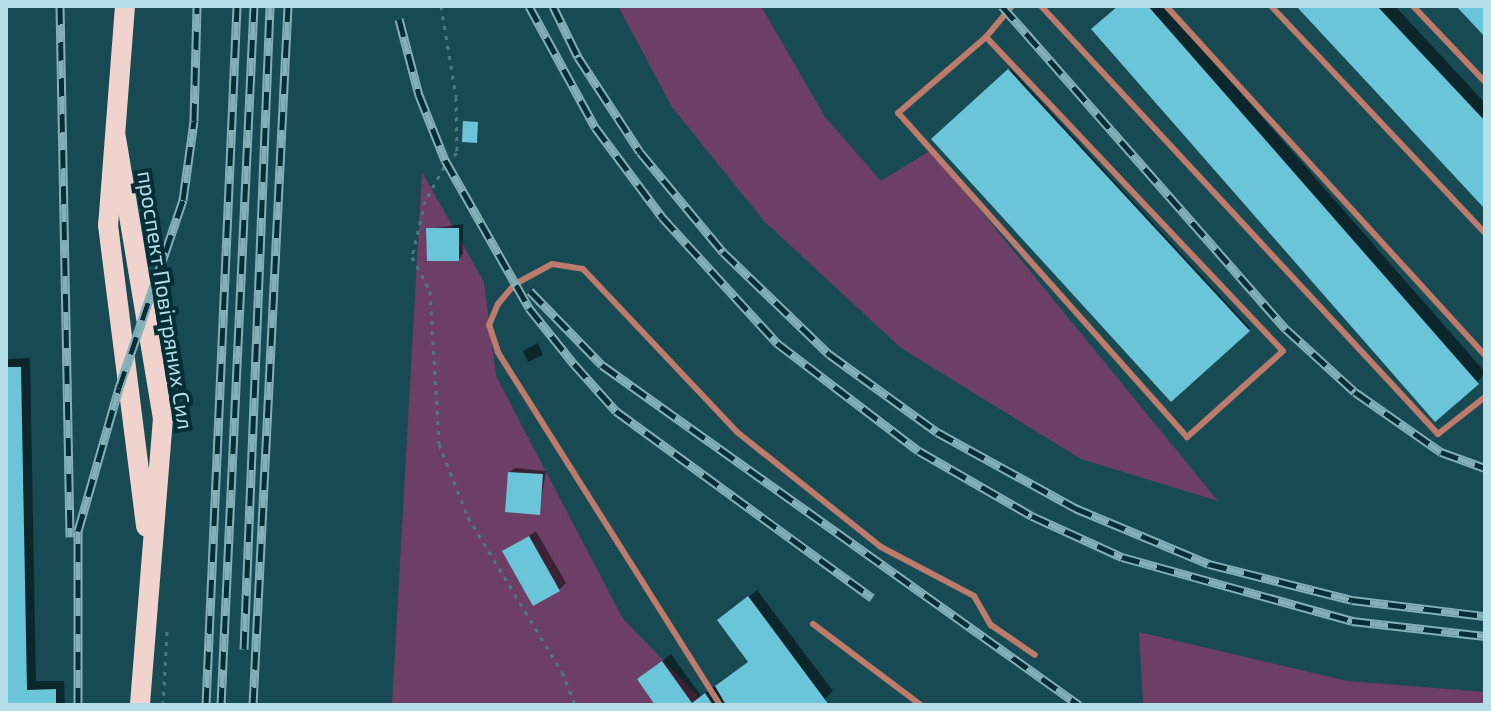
<!DOCTYPE html>
<meta charset="utf-8">
<style>
body{margin:0}
#map{position:relative;width:1491px;height:711px;overflow:hidden;background:#184a53;font-family:"Exo 2",sans-serif}
div>[style]{position:absolute}
[style*='--x']{left:calc(var(--x)*1px);top:calc(var(--y)*1px);width:calc(var(--w)*1px);rotate:calc(var(--a)*1deg)}
.green>*{inset:0;background:#6d3f66}
.shadow>*{inset:0;background:#0007}
.building>*{inset:0;background:#6ac5d8}
.path>*{height:3px;margin-top:-1.5px;transform-origin:0;background:repeating-linear-gradient(90deg,#497982 0 4px,transparent 0 10px)}
.lane>*{height:6px;margin:-3px;padding:0 3px;transform-origin:3px;border-radius:3px;background:#bd7b6c}
.primary>*{height:20px;margin:-10px;padding:0 10px;transform-origin:10px;border-radius:10px;background:#efd3cc}
.rail>*{height:9px;margin-top:-4.5px;transform-origin:0;background:repeating-linear-gradient(90deg,#052e36 0 18px,#82afb8 0 36px);box-sizing:border-box;border-block:2px solid #82afb8}
span{translate:-50% -50%;white-space:nowrap;text-align:center;line-height:1.15;-webkit-text-stroke:8px #052e36;paint-order:stroke}
.street-label{font-size:22px;color:#b5dfe8}
.frame{position:absolute;inset:0;border:8px solid #b5dfe8;pointer-events:none}
</style>
<div id="map">
<div class="green">
<div style="clip-path:polygon(618px 6px,761px 6px,825px 117px,881px 181px,931px 150px,1218px 501px,1081px 459px,901px 348px,764px 221px,672px 107px)"></div>
<div style="clip-path:polygon(422px 172px,484px 282px,496px 376px,623px 619px,707px 705px,392px 705px)"></div>
<div style="clip-path:polygon(1139px 632px,1347px 681px,1485px 692px,1485px 705px,1143px 705px)"></div>
</div>
<div class="shadow">
<div style="clip-path:polygon(1119px 6px,1165px 6px,1485px 372px,1477px 383px)"></div>
<div style="clip-path:polygon(1298px 6px,1395px 6px,1485px 103px,1485px 206px)"></div>
<div style="clip-path:polygon(1011px 69px,1250px 328px,1172px 400px,934px 139px)"></div>
<div style="clip-path:polygon(463px 224px,463px 254px,459px 259px,428px 229px)"></div>
<div style="clip-path:polygon(538px 343px,543px 355px,528px 362px,523px 351px)"></div>
<div style="clip-path:polygon(30px 358px,36px 681px,64px 681px,65px 705px,6px 705px,6px 359px)"></div>
<div style="clip-path:polygon(515px 468px,546px 471px,539px 512px,510px 472px)"></div>
<div style="clip-path:polygon(536px 531px,566px 583px,559px 590px,505px 552px)"></div>
<div style="clip-path:polygon(757px 590px,833px 691px,818px 705px,658px 705px,639px 679px,671px 654px,701px 696px,750px 661px,719px 620px)"></div>
</div>
<div class="building">
<div style="clip-path:polygon(1118px 6px,1148px 6px,1479px 384px,1435px 422px,1091px 29px)"></div>
<div style="clip-path:polygon(1296px 6px,1377px 6px,1485px 121px,1485px 209px)"></div>
<div style="clip-path:polygon(1456px 6px,1485px 6px,1485px 37px)"></div>
<div style="clip-path:polygon(1008px 69px,1250px 331px,1171px 402px,931px 139px)"></div>
<div style="clip-path:polygon(463px 121px,478px 122px,477px 143px,462px 142px)"></div>
<div style="clip-path:polygon(426px 228px,459px 228px,459px 261px,427px 261px)"></div>
<div style="clip-path:polygon(6px 367px,21px 367px,27px 690px,56px 689px,56px 705px,6px 705px)"></div>
<div style="clip-path:polygon(508px 472px,543px 474px,540px 515px,505px 512px)"></div>
<div style="clip-path:polygon(529px 536px,560px 591px,533px 606px,502px 551px)"></div>
<div style="clip-path:polygon(748px 596px,829px 705px,726px 705px,715px 686px,748px 662px,717px 620px)"></div>
<div style="clip-path:polygon(662px 661px,692px 703px,705px 693px,713px 705px,655px 705px,637px 679px)"></div>
</div>
<div class="path">
<div style="--x:441;--y:6;--w:92;--a:80.6"></div>
<div style="--x:456;--y:97;--w:56;--a:89"></div>
<div style="--x:457;--y:153;--w:9;--a:148"></div>
<div style="--x:449;--y:158;--w:49;--a:119.2"></div>
<div style="--x:425;--y:201;--w:57;--a:103.1"></div>
<div style="--x:412;--y:257;--w:38;--a:62"></div>
<div style="--x:430;--y:291;--w:153;--a:86.6"></div>
<div style="--x:439;--y:444;--w:79;--a:68.3"></div>
<div style="--x:468;--y:517;--w:181;--a:58.8"></div>
<div style="--x:562;--y:672;--w:35;--a:68"></div>
<div style="--x:163;--y:705;--w:74;--a:-86.9"></div>
</div>
<div class="lane">
<div style="--x:1041;--y:6;--w:584;--a:47.15"></div>
<div style="--x:1438;--y:434;--w:60;--a:-38.2"></div>
<div style="--x:1166;--y:6;--w:473;--a:47.6"></div>
<div style="--x:1271;--y:6;--w:312;--a:46.7"></div>
<div style="--x:1413;--y:6;--w:105;--a:46.5"></div>
<div style="--x:986;--y:37;--w:432;--a:46.6"></div>
<div style="--x:1283;--y:351;--w:129;--a:138.1"></div>
<div style="--x:1187;--y:437;--w:434;--a:-131.7"></div>
<div style="--x:898;--y:113;--w:116;--a:-40.8"></div>
<div style="--x:986;--y:37;--w:40;--a:-50"></div>
<div style="--x:813;--y:624;--w:135;--a:36.9"></div>
<div style="--x:720;--y:705;--w:417;--a:-122.2"></div>
<div style="--x:498;--y:352;--w:28;--a:-108"></div>
<div style="--x:489;--y:325;--w:23;--a:-67"></div>
<div style="--x:498;--y:304;--w:26;--a:-50"></div>
<div style="--x:515;--y:284;--w:42;--a:-28.4"></div>
<div style="--x:552;--y:264;--w:31;--a:9"></div>
<div style="--x:583;--y:269;--w:224;--a:46.6"></div>
<div style="--x:737;--y:432;--w:184;--a:38.6"></div>
<div style="--x:881;--y:547;--w:105;--a:27.8"></div>
<div style="--x:974;--y:596;--w:34;--a:60"></div>
<div style="--x:991;--y:625;--w:53;--a:34.3"></div>
</div>
<div class="primary">
<div style="--x:125;--y:6;--w:220;--a:94.4"></div>
<div style="--x:108;--y:225;--w:304;--a:82.8"></div>
<div style="--x:116;--y:138;--w:284;--a:80.5"></div>
<div style="--x:163;--y:418;--w:288;--a:94.6"></div>
</div>
<div class="rail">
<div style="--x:60;--y:6;--w:531;--a:88.92"></div>
<div style="--x:529;--y:6;--w:138;--a:61.4"></div>
<div style="--x:595;--y:127;--w:112;--a:53.3"></div>
<div style="--x:662;--y:217;--w:171;--a:47.6"></div>
<div style="--x:777;--y:343;--w:178;--a:37.3"></div>
<div style="--x:919;--y:451;--w:130;--a:29.9"></div>
<div style="--x:1032;--y:516;--w:99;--a:24.5"></div>
<div style="--x:1122;--y:557;--w:239;--a:15.5"></div>
<div style="--x:1352;--y:621;--w:134;--a:6.4"></div>
<div style="--x:553;--y:6;--w:57;--a:63.9"></div>
<div style="--x:578;--y:57;--w:113;--a:56.9"></div>
<div style="--x:640;--y:152;--w:130;--a:50.3"></div>
<div style="--x:723;--y:252;--w:147;--a:43.9"></div>
<div style="--x:829;--y:354;--w:133;--a:35.8"></div>
<div style="--x:937;--y:432;--w:158;--a:28.8"></div>
<div style="--x:1075;--y:508;--w:145;--a:22.7"></div>
<div style="--x:1209;--y:564;--w:147;--a:14.1"></div>
<div style="--x:1352;--y:600;--w:134;--a:6.9"></div>
<div style="--x:1002;--y:6;--w:430;--a:48.7"></div>
<div style="--x:1286;--y:329;--w:93;--a:42.4"></div>
<div style="--x:1355;--y:392;--w:105;--a:34.9"></div>
<div style="--x:1441;--y:452;--w:47;--a:20"></div>
<div style="--x:399;--y:19;--w:79;--a:75.3"></div>
<div style="--x:419;--y:95;--w:70;--a:68.2"></div>
<div style="--x:445;--y:160;--w:170;--a:60.4"></div>
<div style="--x:529;--y:308;--w:72;--a:51.2"></div>
<div style="--x:574;--y:364;--w:63;--a:48.2"></div>
<div style="--x:616;--y:411;--w:317;--a:36.1"></div>
<div style="--x:530;--y:291;--w:103;--a:45.8"></div>
<div style="--x:602;--y:365;--w:586;--a:35.48"></div>
<div style="--x:244;--y:649;--w:644;--a:-87.68"></div>
<div style="--x:78;--y:705;--w:174;--a:-90"></div>
<div style="--x:78;--y:531;--w:149;--a:-74"></div>
<div style="--x:119;--y:388;--w:199;--a:-71.2"></div>
<div style="--x:183;--y:200;--w:80;--a:-82.1"></div>
<div style="--x:194;--y:121;--w:115;--a:-88.5"></div>
<div style="--x:206;--y:705;--w:700;--a:-87.46"></div>
<div style="--x:221;--y:705;--w:700;--a:-87.3"></div>
<div style="--x:253;--y:705;--w:700;--a:-87.13"></div>
</div>
<div class="street-label">
<span style="left:166px;top:300px;rotate:81deg">проспект Повітряних Сил</span>
</div>
<div class="frame"></div>
</div>
